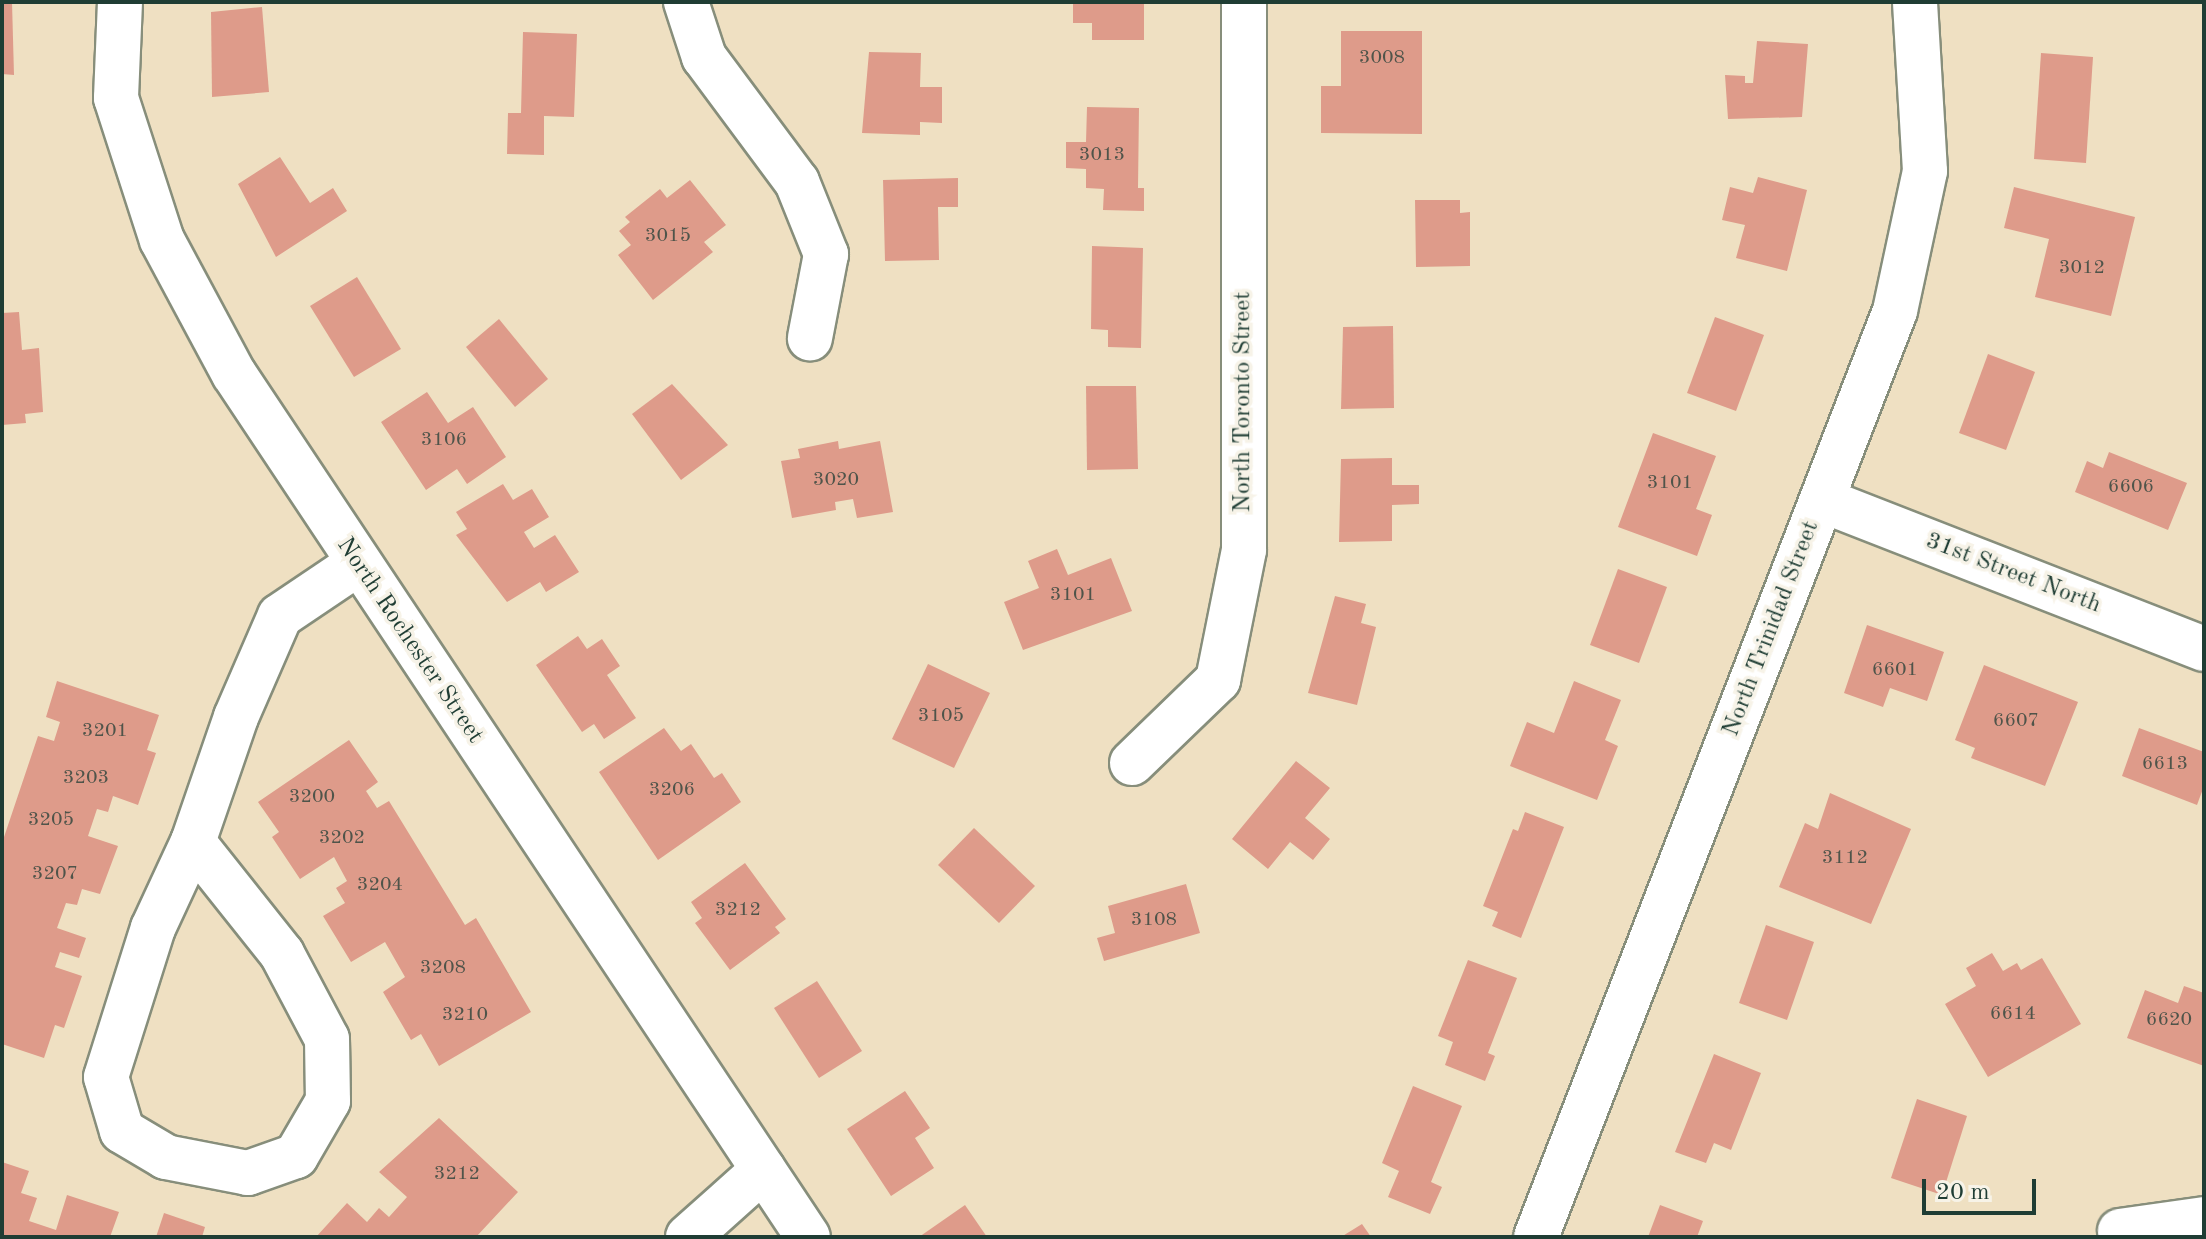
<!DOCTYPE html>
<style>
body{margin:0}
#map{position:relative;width:2206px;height:1239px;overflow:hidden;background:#efe0c2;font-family:"Old Standard TT",serif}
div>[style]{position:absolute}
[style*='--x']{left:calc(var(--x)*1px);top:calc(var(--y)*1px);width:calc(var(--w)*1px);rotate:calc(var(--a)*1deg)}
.building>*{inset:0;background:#de9b8a}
.roads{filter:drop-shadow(2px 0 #878e7b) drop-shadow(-2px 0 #878e7b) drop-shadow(0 2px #878e7b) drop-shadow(0 -2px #878e7b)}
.minor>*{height:44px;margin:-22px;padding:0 22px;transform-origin:22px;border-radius:22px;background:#fff}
span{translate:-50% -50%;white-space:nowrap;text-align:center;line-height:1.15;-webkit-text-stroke:7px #f7f3e8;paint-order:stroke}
.number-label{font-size:20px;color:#4f544a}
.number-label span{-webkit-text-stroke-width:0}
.street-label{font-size:24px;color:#1f3d34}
.frame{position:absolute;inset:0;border:4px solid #1f3d34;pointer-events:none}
.scale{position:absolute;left:1922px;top:1179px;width:114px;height:36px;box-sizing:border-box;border:4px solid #1f3d34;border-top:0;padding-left:10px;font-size:24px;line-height:28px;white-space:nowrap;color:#1f3d34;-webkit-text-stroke:6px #f7f3e8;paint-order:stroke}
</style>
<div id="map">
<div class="building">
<div style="clip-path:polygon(2px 2px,12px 2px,14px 75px,2px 74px)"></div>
<div style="clip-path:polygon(1073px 2px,1144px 2px,1144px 40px,1092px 40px,1092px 23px,1073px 23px)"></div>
<div style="clip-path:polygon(262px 7px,269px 92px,212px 97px,211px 12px)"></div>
<div style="clip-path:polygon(1341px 31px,1422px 31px,1422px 134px,1321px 133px,1321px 86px,1341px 86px)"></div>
<div style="clip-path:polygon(523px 32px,577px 34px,574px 117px,544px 116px,544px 155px,507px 154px,508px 113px,521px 113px)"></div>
<div style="clip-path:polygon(1757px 41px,1808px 44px,1802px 117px,1728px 119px,1725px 75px,1745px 76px,1745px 83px,1753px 83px)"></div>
<div style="clip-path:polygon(869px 52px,921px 53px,920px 87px,942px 87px,942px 123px,920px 122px,920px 135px,862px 133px)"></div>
<div style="clip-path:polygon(2041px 53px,2093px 57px,2086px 163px,2034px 159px)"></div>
<div style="clip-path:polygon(1087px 107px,1139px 108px,1138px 188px,1144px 188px,1144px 211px,1103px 210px,1104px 189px,1086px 188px,1086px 169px,1066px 168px,1066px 142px,1086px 142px)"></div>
<div style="clip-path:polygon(280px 157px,310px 203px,333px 188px,347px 211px,276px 257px,238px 184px)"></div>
<div style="clip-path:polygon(1758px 177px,1807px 190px,1787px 271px,1736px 258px,1745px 225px,1722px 220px,1730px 187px,1753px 193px)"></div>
<div style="clip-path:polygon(958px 178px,958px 207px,938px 207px,939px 260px,885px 261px,883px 180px)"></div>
<div style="clip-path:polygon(690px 180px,726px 225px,704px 242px,713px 252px,653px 300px,618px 255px,631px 245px,619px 231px,630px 222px,625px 217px,660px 189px,667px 198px)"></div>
<div style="clip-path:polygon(2014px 187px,2135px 217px,2111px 316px,2035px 297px,2049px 239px,2004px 228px)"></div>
<div style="clip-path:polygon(1415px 200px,1460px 200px,1460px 213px,1470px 212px,1470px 266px,1416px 267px)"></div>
<div style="clip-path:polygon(1092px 246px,1143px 248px,1141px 348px,1108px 347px,1108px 330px,1091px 329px)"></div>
<div style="clip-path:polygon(357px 277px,401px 349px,354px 377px,310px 306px)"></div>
<div style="clip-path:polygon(19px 312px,22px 350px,39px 348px,43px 412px,25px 414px,26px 423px,2px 425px,2px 313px)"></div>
<div style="clip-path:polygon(1715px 317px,1764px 335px,1736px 411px,1687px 393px)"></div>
<div style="clip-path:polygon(499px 319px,548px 379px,515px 407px,466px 347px)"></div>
<div style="clip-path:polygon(1393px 326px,1394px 408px,1341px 409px,1343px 327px)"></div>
<div style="clip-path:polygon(1988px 354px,2035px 372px,2006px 450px,1959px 433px)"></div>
<div style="clip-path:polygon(672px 384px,728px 445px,681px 480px,632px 414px)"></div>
<div style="clip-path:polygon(1086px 386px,1136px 386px,1138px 469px,1087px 470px)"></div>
<div style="clip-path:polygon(427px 392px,448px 423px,473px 407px,506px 457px,467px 484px,457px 469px,426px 490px,381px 422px)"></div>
<div style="clip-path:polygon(1653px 433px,1716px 456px,1696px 509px,1712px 515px,1697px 556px,1618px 527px)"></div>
<div style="clip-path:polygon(838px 441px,839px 449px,880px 441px,893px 512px,857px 518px,853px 499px,835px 502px,836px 510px,792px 518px,781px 461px,800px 458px,798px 449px)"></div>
<div style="clip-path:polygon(2109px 452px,2187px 483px,2168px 530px,2075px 492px,2087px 461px,2103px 468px)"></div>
<div style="clip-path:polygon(1392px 458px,1392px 485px,1419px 485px,1419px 504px,1392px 505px,1392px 541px,1339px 542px,1341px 459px)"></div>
<div style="clip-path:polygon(503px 484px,513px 500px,532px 489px,549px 517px,524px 532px,534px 548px,555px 535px,579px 572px,546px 592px,540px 582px,507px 602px,456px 535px,467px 529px,456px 512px)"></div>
<div style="clip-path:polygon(1057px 549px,1068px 575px,1111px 558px,1132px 611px,1023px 650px,1004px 602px,1039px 588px,1028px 561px)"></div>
<div style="clip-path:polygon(1618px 569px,1667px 587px,1639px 663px,1590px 645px)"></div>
<div style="clip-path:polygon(1335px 596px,1366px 604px,1361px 623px,1376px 627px,1357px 705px,1308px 693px)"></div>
<div style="clip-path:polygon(1867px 625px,1944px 652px,1927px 701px,1890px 688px,1883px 707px,1844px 693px)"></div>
<div style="clip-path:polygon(578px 636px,587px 649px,602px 639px,620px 666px,607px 675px,636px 718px,604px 739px,594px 724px,582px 732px,536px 665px)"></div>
<div style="clip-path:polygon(928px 664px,990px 693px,954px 768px,892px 739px)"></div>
<div style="clip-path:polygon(1984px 665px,2078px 702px,2045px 786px,1971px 758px,1975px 748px,1955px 740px)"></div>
<div style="clip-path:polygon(57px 681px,159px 715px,147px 750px,156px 753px,138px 805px,113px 796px,108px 812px,97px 809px,88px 836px,118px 846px,100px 894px,82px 889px,77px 905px,66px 903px,57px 928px,86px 938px,79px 958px,60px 952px,55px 967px,82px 976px,64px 1028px,55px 1025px,44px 1058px,2px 1044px,2px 843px,38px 736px,54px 741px,60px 722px,46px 717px)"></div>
<div style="clip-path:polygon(1574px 681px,1621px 700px,1605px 740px,1618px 746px,1597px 800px,1510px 766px,1527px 722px,1554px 733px)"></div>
<div style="clip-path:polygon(664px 728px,681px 751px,691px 744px,714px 778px,722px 773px,741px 802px,658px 860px,599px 772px)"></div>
<div style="clip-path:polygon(2139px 728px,2204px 752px,2204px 786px,2197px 805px,2122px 776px)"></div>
<div style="clip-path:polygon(349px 740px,378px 782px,366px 791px,377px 808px,389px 801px,465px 925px,476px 918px,531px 1012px,439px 1066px,421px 1034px,411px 1040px,383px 992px,405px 977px,385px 942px,351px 962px,323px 916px,345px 903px,336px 888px,347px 881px,334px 857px,300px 879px,272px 837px,279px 832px,258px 802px)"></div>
<div style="clip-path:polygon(1296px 761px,1330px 788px,1305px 818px,1330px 839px,1313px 860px,1290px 842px,1268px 869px,1232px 839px)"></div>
<div style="clip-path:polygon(1830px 793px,1911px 829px,1871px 924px,1779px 887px,1805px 823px,1818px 829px)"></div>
<div style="clip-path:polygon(1525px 812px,1564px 827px,1521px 938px,1492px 926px,1498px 912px,1483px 906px,1513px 829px,1518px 831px)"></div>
<div style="clip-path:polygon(974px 828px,1035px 886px,999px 923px,938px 865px)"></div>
<div style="clip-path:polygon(745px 863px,786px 919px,775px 927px,780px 933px,730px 970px,695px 923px,702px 918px,691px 902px)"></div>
<div style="clip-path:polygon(1186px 884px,1200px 933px,1104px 961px,1097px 938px,1115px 933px,1108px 906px)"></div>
<div style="clip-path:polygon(1766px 925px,1814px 942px,1787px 1020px,1739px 1003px)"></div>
<div style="clip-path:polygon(1992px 953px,2003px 971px,2017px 963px,2021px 970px,2042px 958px,2081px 1024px,1988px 1077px,1945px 1004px,1976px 986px,1966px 968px)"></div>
<div style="clip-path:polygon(1468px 960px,1517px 978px,1488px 1053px,1495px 1056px,1485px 1081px,1445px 1065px,1453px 1042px,1438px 1036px)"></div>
<div style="clip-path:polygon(817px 981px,862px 1051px,819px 1078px,774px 1008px)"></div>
<div style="clip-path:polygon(2184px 986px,2204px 993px,2204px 1066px,2127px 1038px,2145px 990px,2178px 1003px)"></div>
<div style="clip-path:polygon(1714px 1054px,1761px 1073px,1731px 1150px,1714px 1143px,1706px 1163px,1675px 1152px)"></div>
<div style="clip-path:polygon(1413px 1086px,1462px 1106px,1431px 1182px,1442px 1187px,1430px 1214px,1388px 1197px,1399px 1171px,1382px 1163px)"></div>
<div style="clip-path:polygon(905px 1091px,930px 1128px,915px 1138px,934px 1168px,891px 1196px,847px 1129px)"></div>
<div style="clip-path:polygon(1917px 1099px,1967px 1116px,1942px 1195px,1891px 1178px)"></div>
<div style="clip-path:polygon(439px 1118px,518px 1192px,476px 1237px,316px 1237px,347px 1203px,367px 1222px,379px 1208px,389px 1217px,407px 1197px,379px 1172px)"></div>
<div style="clip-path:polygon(2px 1162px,29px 1171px,21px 1193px,37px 1198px,29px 1221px,56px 1230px,67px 1195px,119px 1212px,110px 1237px,2px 1237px)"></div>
<div style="clip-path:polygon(965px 1205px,987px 1237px,919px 1237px)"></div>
<div style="clip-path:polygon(1660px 1205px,1703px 1221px,1697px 1237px,1648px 1237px)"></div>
<div style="clip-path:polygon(164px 1213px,205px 1227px,202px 1237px,156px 1237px)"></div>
<div style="clip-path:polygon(1362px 1224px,1371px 1237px,1341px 1237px)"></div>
</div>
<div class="roads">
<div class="minor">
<div style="--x:120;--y:2;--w:96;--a:92.4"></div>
<div style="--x:116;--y:98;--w:149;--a:72.1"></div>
<div style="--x:162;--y:240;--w:152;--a:61.8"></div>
<div style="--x:234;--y:374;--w:1036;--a:56.37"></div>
<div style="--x:686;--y:2;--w:58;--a:71.9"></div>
<div style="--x:704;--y:57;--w:156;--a:53.4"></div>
<div style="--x:797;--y:182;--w:78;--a:68.1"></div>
<div style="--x:826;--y:254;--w:86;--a:100.8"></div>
<div style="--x:1822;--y:500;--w:410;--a:21.3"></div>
<div style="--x:1132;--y:763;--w:120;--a:-44"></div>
<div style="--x:1218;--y:680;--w:133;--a:-78.7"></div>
<div style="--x:1244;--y:550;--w:548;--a:-90"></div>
<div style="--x:193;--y:842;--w:143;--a:51.5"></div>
<div style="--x:282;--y:954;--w:96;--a:62.1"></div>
<div style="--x:327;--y:1039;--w:62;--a:89.1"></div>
<div style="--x:328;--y:1101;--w:64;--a:120.2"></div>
<div style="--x:296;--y:1156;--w:51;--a:160.5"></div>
<div style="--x:248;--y:1173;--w:84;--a:-169"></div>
<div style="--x:166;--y:1157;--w:51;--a:-149.4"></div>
<div style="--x:122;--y:1131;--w:56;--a:-106.5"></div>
<div style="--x:106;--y:1077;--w:156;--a:-72.5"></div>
<div style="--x:153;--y:928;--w:95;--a:-65.1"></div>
<div style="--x:193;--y:842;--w:132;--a:-71"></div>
<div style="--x:236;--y:717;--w:110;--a:-66.5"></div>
<div style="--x:280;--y:616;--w:93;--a:-34"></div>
<div style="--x:2120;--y:1231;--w:85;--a:-8.1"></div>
<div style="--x:688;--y:1237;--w:101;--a:-41.8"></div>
<div style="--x:1536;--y:1237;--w:993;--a:-68.81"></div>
<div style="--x:1895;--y:311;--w:143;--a:-77.9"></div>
<div style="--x:1925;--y:171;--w:169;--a:-93.4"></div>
</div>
</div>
<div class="number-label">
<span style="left:1382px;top:58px">3008</span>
<span style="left:1102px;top:155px">3013</span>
<span style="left:668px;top:236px">3015</span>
<span style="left:2082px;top:268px">3012</span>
<span style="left:444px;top:440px">3106</span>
<span style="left:836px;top:480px">3020</span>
<span style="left:1670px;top:483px">3101</span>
<span style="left:2131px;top:487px">6606</span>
<span style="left:1073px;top:595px">3101</span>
<span style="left:1895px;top:670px">6601</span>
<span style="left:941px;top:716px">3105</span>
<span style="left:2016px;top:721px">6607</span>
<span style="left:105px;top:731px">3201</span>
<span style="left:2165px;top:764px">6613</span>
<span style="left:86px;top:778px">3203</span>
<span style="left:672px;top:790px">3206</span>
<span style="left:312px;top:797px">3200</span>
<span style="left:51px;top:820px">3205</span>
<span style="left:342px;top:838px">3202</span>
<span style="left:1845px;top:858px">3112</span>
<span style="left:55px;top:874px">3207</span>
<span style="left:380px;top:885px">3204</span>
<span style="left:738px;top:910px">3212</span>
<span style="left:1154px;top:920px">3108</span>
<span style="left:443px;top:968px">3208</span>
<span style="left:2013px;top:1014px">6614</span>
<span style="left:465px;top:1015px">3210</span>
<span style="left:2169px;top:1020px">6620</span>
<span style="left:457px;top:1174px">3212</span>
</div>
<div class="street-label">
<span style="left:1244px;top:402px;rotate:-90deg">North Toronto Street</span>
<span style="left:2013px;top:574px;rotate:21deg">31st Street North</span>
<span style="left:1772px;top:629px;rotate:-69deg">North Trinidad Street</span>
<span style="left:409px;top:641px;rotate:56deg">North Rochester Street</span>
</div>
<div class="frame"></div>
<div class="scale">20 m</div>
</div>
